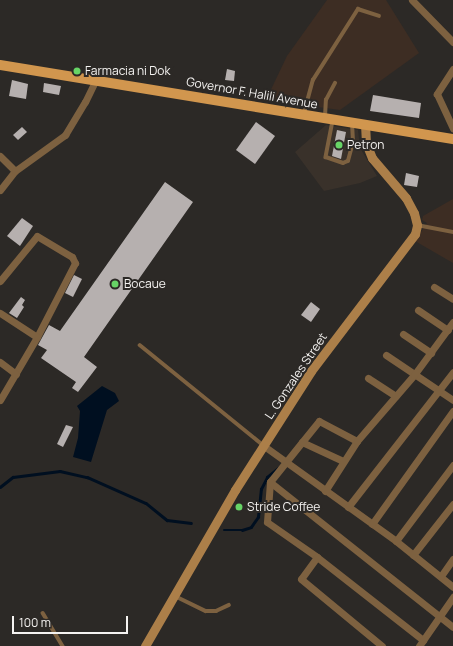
<!DOCTYPE html>
<style>
body{margin:0}
#map{position:relative;width:453px;height:646px;overflow:hidden;background:#2c2926;font-family:Manrope,sans-serif}
div>[style]{position:absolute}
[style*='--x']{left:calc(var(--x)*1px);top:calc(var(--y)*1px);width:calc(var(--w)*1px);rotate:calc(var(--a)*1deg)}
.built>*{inset:0;background:#39312a}
.industrial>*{inset:0;background:#3d2d23}
.water>*{inset:0;background:#000f20}
.stream>*{height:2.5px;margin:-1.25px;padding:0 1.25px;transform-origin:1.25px;border-radius:1.25px;background:#000f20}
.building>*{inset:0;background:#b6b0af}
.lane>*{height:3.5px;margin:-1.75px;padding:0 1.75px;transform-origin:1.75px;border-radius:1.75px;background:#7d6140}
.street>*{height:7px;margin:-3.5px;padding:0 3.5px;transform-origin:3.5px;border-radius:3.5px;background:#7d6140}
.secondary>*{height:9px;margin:-4.5px;padding:0 4.5px;transform-origin:4.5px;border-radius:4.5px;background:#ac7f49}
.primary>*{height:10px;margin:-5px;padding:0 5px;transform-origin:5px;border-radius:5px;background:#d1964e}
.dots>*{width:11px;height:11px;translate:-50% -50%;box-sizing:border-box;border:2px solid #2c2926;border-radius:50%}
span{translate:-50% -50%;white-space:nowrap;text-align:center;line-height:1.15;-webkit-text-stroke:4px #2c2926;paint-order:stroke}
.poi-label{font-size:12px;color:#f5f3f1}
.left{translate:0 -50%;text-align:left}
.street-label{font-size:12px;color:#f5f3f1}
.scale{position:absolute;left:12px;top:616px;width:116px;height:18px;box-sizing:border-box;border:2px solid #f5f3f1;border-top:0;padding-left:5px;font-size:12px;line-height:14px;white-space:nowrap;color:#f5f3f1;-webkit-text-stroke:3px #2c2926;paint-order:stroke}
</style>
<div id="map">
<div class="built">
<div style="clip-path:polygon(326px 125px,358px 130px,360px 148px,377px 176px,360px 183px,324px 191px,295px 152px)"></div>
</div>
<div class="industrial">
<div style="clip-path:polygon(327px 0,386px 0,419px 53px,340px 110px,266px 100px,287px 56px)"></div>
<div style="clip-path:polygon(453px 199px,453px 263px,415px 241px,427px 223px,422px 220px,423px 216px)"></div>
</div>
<div class="water">
<div style="clip-path:polygon(102px 386px,115px 393px,119px 401px,107px 410px,91px 462px,73px 457px,78px 438px,80px 411px,77px 406px)"></div>
</div>
<div class="stream">
<div style="--x:0;--y:487;--w:16;--a:-38"></div>
<div style="--x:13;--y:477;--w:47;--a:-7.3"></div>
<div style="--x:60;--y:471;--w:28;--a:13"></div>
<div style="--x:87;--y:477;--w:64;--a:23.8"></div>
<div style="--x:146;--y:503;--w:27;--a:39"></div>
<div style="--x:167;--y:520;--w:24;--a:7"></div>
<div style="--x:224;--y:530;--w:18;--a:0"></div>
<div style="--x:242;--y:530;--w:9;--a:-18"></div>
<div style="--x:251;--y:527;--w:12;--a:-55"></div>
<div style="--x:258;--y:517;--w:28;--a:-84"></div>
<div style="--x:261;--y:489;--w:13;--a:-63"></div>
<div style="--x:267;--y:477;--w:14;--a:-39"></div>
</div>
<div class="building">
<div style="clip-path:polygon(227px 69px,235px 71px,234px 81px,225px 80px)"></div>
<div style="clip-path:polygon(12px 80px,28px 84px,26px 99px,9px 96px)"></div>
<div style="clip-path:polygon(44px 83px,61px 86px,59px 95px,43px 92px)"></div>
<div style="clip-path:polygon(373px 95px,421px 103px,419px 118px,370px 111px)"></div>
<div style="clip-path:polygon(256px 122px,275px 136px,255px 164px,236px 150px)"></div>
<div style="clip-path:polygon(22px 127px,27px 132px,18px 140px,13px 135px)"></div>
<div style="clip-path:polygon(337px 130px,346px 132px,341px 159px,332px 156px)"></div>
<div style="clip-path:polygon(406px 173px,419px 176px,417px 187px,404px 185px)"></div>
<div style="clip-path:polygon(165px 182px,193px 202px,84px 357px,97px 367px,78px 392px,72px 388px,76px 382px,41px 358px,47px 350px,38px 345px,49px 325px,60px 331px)"></div>
<div style="clip-path:polygon(22px 218px,33px 226px,20px 246px,7px 236px)"></div>
<div style="clip-path:polygon(74px 275px,82px 279px,73px 297px,65px 293px)"></div>
<div style="clip-path:polygon(21px 297px,25px 300px,22px 305px,24px 307px,17px 318px,9px 313px)"></div>
<div style="clip-path:polygon(311px 302px,320px 309px,311px 322px,301px 315px)"></div>
<div style="clip-path:polygon(66px 425px,73px 427px,63px 447px,57px 444px)"></div>
</div>
<div class="lane">
<div style="--x:304;--y:113;--w:34;--a:-75"></div>
<div style="--x:313;--y:80;--w:84;--a:-57.6"></div>
<div style="--x:358;--y:9;--w:22;--a:18"></div>
<div style="--x:325;--y:117;--w:17;--a:-87"></div>
<div style="--x:326;--y:100;--w:19;--a:-62"></div>
<div style="--x:333;--y:121;--w:37;--a:101"></div>
<div style="--x:326;--y:157;--w:18;--a:19"></div>
<div style="--x:343;--y:163;--w:5;--a:-22"></div>
<div style="--x:348;--y:161;--w:20;--a:-75"></div>
<div style="--x:353;--y:142;--w:18;--a:-93"></div>
<div style="--x:417;--y:225;--w:37;--a:11"></div>
<div style="--x:140;--y:345;--w:159;--a:39.1"></div>
<div style="--x:175;--y:596;--w:34;--a:26"></div>
<div style="--x:206;--y:611;--w:10;--a:0"></div>
<div style="--x:216;--y:611;--w:14;--a:-25"></div>
<div style="--x:43;--y:613;--w:39;--a:59"></div>
</div>
<div class="street">
<div style="--x:412;--y:0;--w:59;--a:45.7"></div>
<div style="--x:453;--y:69;--w:30;--a:123"></div>
<div style="--x:437;--y:94;--w:38;--a:65"></div>
<div style="--x:0;--y:156;--w:21;--a:45"></div>
<div style="--x:0;--y:190;--w:24;--a:-52"></div>
<div style="--x:15;--y:171;--w:62;--a:-35.8"></div>
<div style="--x:65;--y:135;--w:39;--a:-59"></div>
<div style="--x:85;--y:102;--w:25;--a:-64"></div>
<div style="--x:0;--y:281;--w:58;--a:-50.6"></div>
<div style="--x:37;--y:236;--w:41;--a:31"></div>
<div style="--x:72;--y:257;--w:7;--a:63"></div>
<div style="--x:75;--y:263;--w:83;--a:117.2"></div>
<div style="--x:37;--y:337;--w:73;--a:120.4"></div>
<div style="--x:434;--y:287;--w:22;--a:32"></div>
<div style="--x:418;--y:310;--w:36;--a:34"></div>
<div style="--x:0;--y:313;--w:44;--a:33"></div>
<div style="--x:403;--y:334;--w:34;--a:34"></div>
<div style="--x:386;--y:355;--w:81;--a:33.9"></div>
<div style="--x:0;--y:362;--w:20;--a:37"></div>
<div style="--x:368;--y:378;--w:33;--a:33"></div>
<div style="--x:302;--y:442;--w:51;--a:128.7"></div>
<div style="--x:270;--y:482;--w:40;--a:94.3"></div>
<div style="--x:267;--y:522;--w:61;--a:35"></div>
<div style="--x:317;--y:557;--w:135;--a:38.1"></div>
<div style="--x:264;--y:446;--w:163;--a:35.7"></div>
<div style="--x:396;--y:541;--w:73;--a:38.9"></div>
<div style="--x:343;--y:461;--w:45;--a:-155.1"></div>
<div style="--x:302;--y:442;--w:27;--a:-51"></div>
<div style="--x:319;--y:421;--w:43;--a:27.8"></div>
<div style="--x:270;--y:482;--w:233;--a:38.4"></div>
<div style="--x:325;--y:491;--w:59;--a:-57.4"></div>
<div style="--x:357;--y:441;--w:87;--a:-49.2"></div>
<div style="--x:414;--y:375;--w:66;--a:-53.7"></div>
<div style="--x:348;--y:507;--w:171;--a:-52.1"></div>
<div style="--x:372;--y:524;--w:139;--a:-54.4"></div>
<div style="--x:396;--y:541;--w:95;--a:-53.1"></div>
<div style="--x:413;--y:555;--w:65;--a:-51.9"></div>
<div style="--x:317;--y:557;--w:27;--a:126"></div>
<div style="--x:301;--y:579;--w:105;--a:39.6"></div>
<div style="--x:441;--y:576;--w:21;--a:-55"></div>
<div style="--x:419;--y:646;--w:60;--a:-55.2"></div>
</div>
<div class="secondary">
<div style="--x:145;--y:646;--w:180;--a:-60"></div>
<div style="--x:235;--y:490;--w:141;--a:-57.4"></div>
<div style="--x:311;--y:371;--w:172;--a:-52.8"></div>
<div style="--x:415;--y:234;--w:9;--a:-77"></div>
<div style="--x:417;--y:225;--w:12;--a:-104"></div>
<div style="--x:414;--y:213;--w:17;--a:-118"></div>
<div style="--x:406;--y:198;--w:52;--a:-130.4"></div>
<div style="--x:372;--y:158;--w:16;--a:-112"></div>
<div style="--x:366;--y:143;--w:17;--a:-93"></div>
</div>
<div class="primary">
<div style="--x:0;--y:65;--w:459;--a:9.3"></div>
</div>
<div class="dots">
<div style="left:77px;top:71px;background:#67d466"></div>
<div style="left:339px;top:145px;background:#67d466"></div>
<div style="left:115px;top:284px;background:#67d466"></div>
<div style="left:239px;top:507px;background:#67d466"></div>
</div>
<div class="poi-label">
<span class="left" style="left:85px;top:71px">Farmacia ni Dok</span>
<span class="left" style="left:347px;top:145px">Petron</span>
<span class="left" style="left:124px;top:284px">Bocaue</span>
<span class="left" style="left:247px;top:507px">Stride Coffee</span>
</div>
<div class="street-label">
<span style="left:252px;top:93px;rotate:10deg">Governor F. Halili Avenue</span>
<span style="left:296px;top:376px;rotate:-56deg">L. Gonzales Street</span>
</div>
<div class="scale">100 m</div>
</div>
